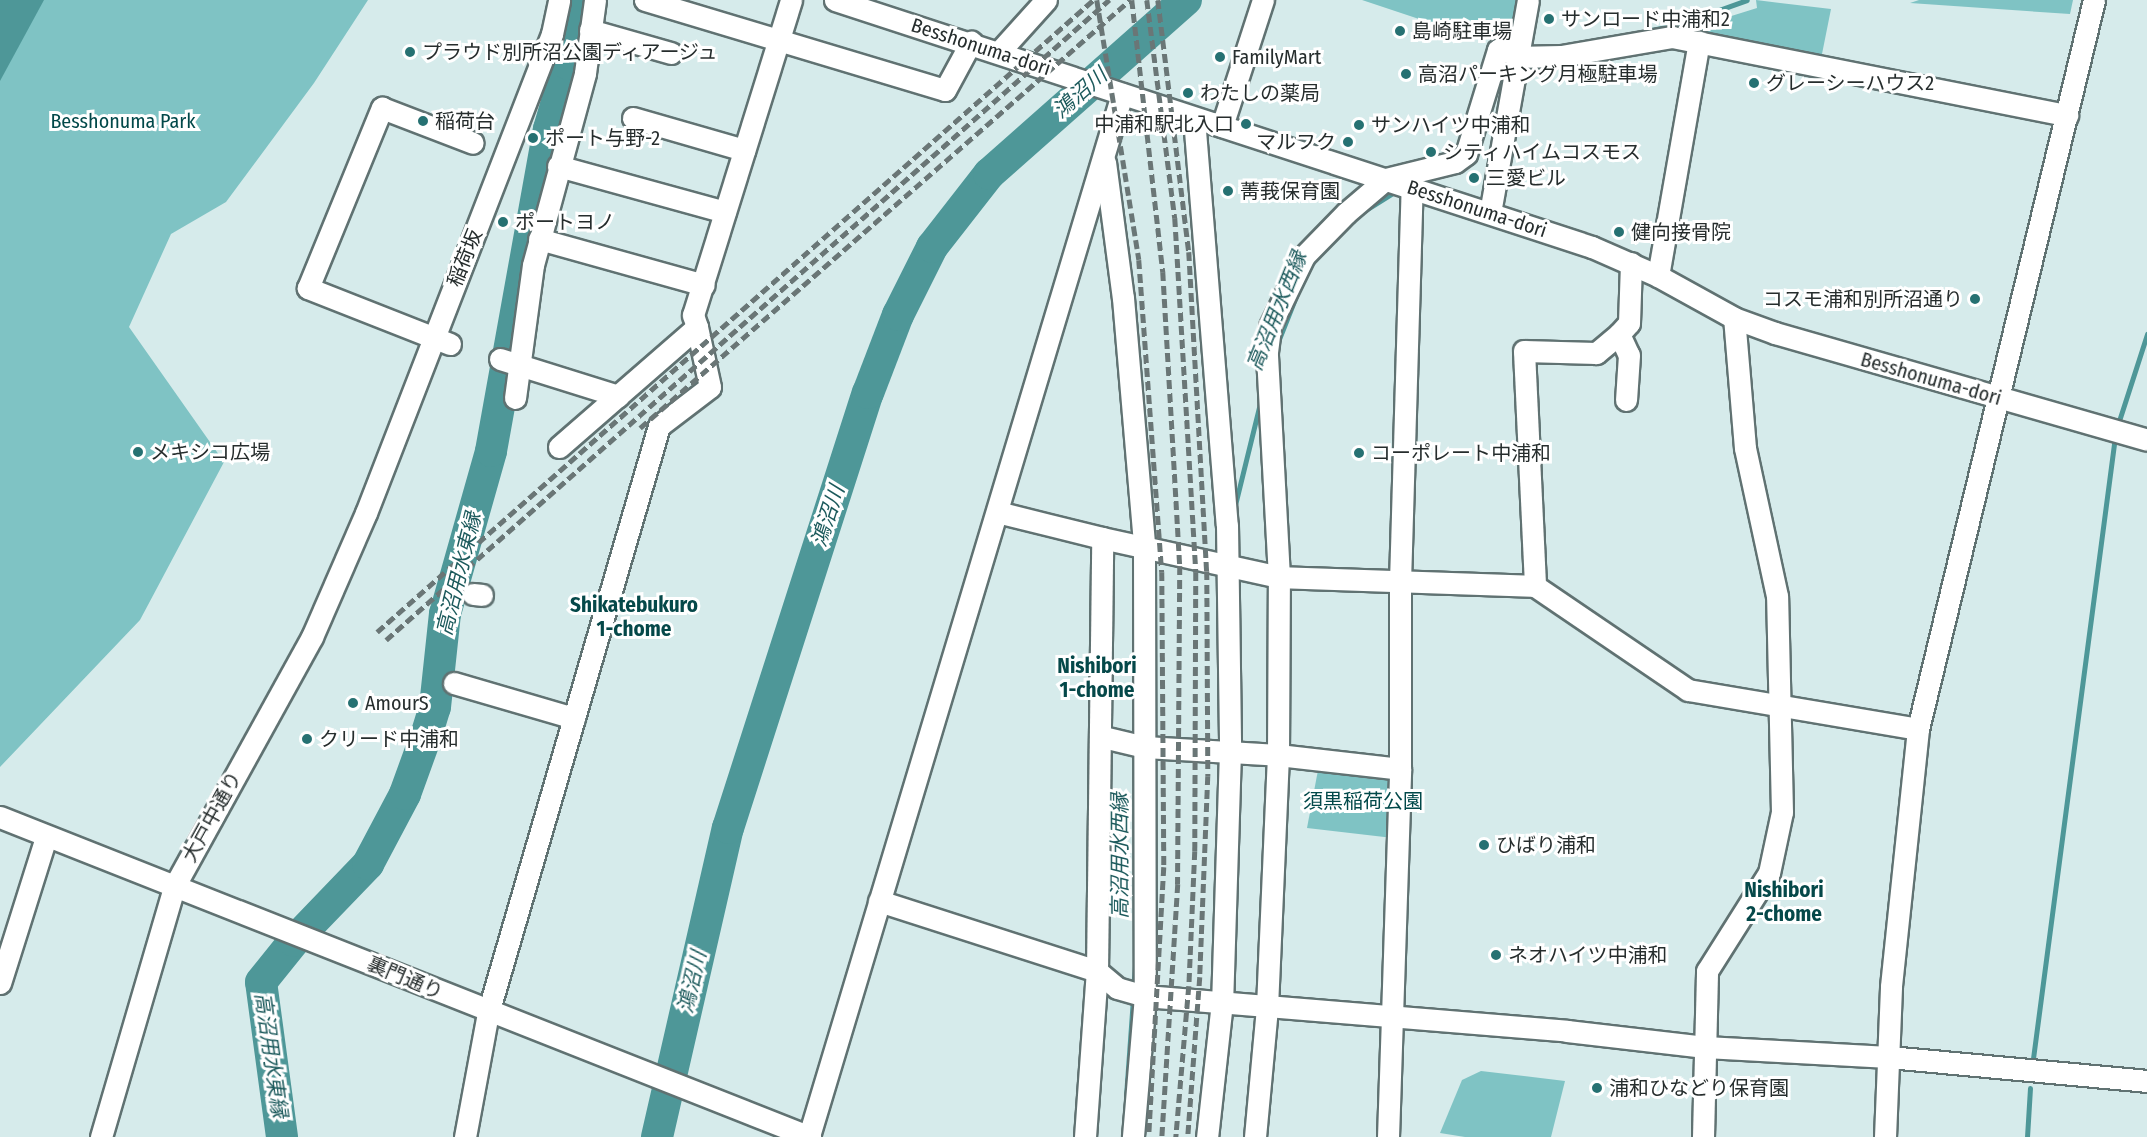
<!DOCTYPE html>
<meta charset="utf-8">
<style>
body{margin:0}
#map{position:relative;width:2147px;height:1137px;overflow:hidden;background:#d6ebeb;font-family:"Fira Sans Condensed","Noto Sans JP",sans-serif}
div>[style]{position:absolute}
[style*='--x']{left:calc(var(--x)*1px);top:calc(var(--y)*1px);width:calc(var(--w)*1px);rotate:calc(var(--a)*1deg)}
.green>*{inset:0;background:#7fc3c4}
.water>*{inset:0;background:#4e9798}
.stream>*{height:5px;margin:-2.5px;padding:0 2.5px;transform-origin:2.5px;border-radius:2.5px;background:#4e9798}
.river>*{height:32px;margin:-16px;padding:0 16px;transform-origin:16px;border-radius:16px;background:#4e9798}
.roads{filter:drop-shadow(2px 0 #607272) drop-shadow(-2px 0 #607272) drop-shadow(0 2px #607272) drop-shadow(0 -2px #607272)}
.minor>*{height:21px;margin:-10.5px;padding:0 10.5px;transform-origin:10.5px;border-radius:10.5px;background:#fff}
.rail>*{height:4.5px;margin-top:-2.25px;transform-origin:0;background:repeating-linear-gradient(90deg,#6a7676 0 9px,transparent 0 13.5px)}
.dots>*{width:16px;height:16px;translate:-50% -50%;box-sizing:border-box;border:3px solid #fff;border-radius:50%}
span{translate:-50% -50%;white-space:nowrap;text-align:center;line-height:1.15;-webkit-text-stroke:6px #fff;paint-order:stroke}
.poi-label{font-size:20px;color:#262d2d}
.left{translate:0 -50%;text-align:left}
.right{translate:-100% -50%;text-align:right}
.street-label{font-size:20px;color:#262d2d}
.park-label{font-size:20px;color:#014849}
.water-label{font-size:21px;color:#1c5a5c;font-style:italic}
.neighbourhood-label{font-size:21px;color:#054849;font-weight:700}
</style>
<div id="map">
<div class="green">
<div style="clip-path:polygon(0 0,368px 0,314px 83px,226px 202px,171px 234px,129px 327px,224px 462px,140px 620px,0 767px)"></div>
<div style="clip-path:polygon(1362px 0,1523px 0,1515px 33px,1501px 37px,1437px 25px)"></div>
<div style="clip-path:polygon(1756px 0,1831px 9px,1821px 59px,1677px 33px,1757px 8px)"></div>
<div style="clip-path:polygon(1919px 0,2073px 0,2070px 14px,1910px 3px)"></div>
<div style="clip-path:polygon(1319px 765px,1400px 769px,1393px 838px,1307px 828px)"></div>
<div style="clip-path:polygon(1481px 1071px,1565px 1081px,1551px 1137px,1465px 1137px,1440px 1133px,1462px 1080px)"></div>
</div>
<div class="water">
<div style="clip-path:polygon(0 0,44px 0,0 81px)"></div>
</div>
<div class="stream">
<div style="--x:1651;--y:30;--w:26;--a:-11"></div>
<div style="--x:1677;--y:25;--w:74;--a:-19.7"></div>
<div style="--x:1361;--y:213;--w:41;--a:-32.2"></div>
<div style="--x:1277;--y:344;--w:57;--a:-68.4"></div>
<div style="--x:2117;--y:427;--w:98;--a:-72.1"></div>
<div style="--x:1235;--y:505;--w:109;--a:-76.2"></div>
<div style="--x:1133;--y:989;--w:24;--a:-85"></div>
<div style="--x:2032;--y:1066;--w:635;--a:-82.49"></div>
<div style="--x:1126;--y:1096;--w:98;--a:-85.9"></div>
<div style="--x:2027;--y:1137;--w:49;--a:-86.5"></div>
</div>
<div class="river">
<div style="--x:282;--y:1137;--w:156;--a:-97.7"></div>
<div style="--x:261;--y:982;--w:53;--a:-51.2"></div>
<div style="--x:294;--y:941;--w:107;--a:-46.1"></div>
<div style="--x:368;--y:864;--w:79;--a:-62.1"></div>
<div style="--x:405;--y:794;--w:62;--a:-70.1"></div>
<div style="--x:426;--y:736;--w:30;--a:-73"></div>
<div style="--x:435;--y:707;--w:94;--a:-83.9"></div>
<div style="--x:445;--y:614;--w:169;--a:-74.2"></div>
<div style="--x:491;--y:451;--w:327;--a:-79.8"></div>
<div style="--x:549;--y:129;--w:68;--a:-73.7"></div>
<div style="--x:568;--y:64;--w:64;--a:-83.8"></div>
<div style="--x:657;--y:1137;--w:317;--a:-77.1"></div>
<div style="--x:728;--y:828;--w:457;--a:-72.2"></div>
<div style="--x:868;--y:393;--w:84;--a:-69"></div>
<div style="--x:898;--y:315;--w:76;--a:-63.4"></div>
<div style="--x:932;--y:247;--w:93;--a:-52"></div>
<div style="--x:989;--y:174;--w:263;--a:-41.5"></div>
</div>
<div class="roads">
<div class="minor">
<div style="--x:645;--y:0;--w:313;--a:16.7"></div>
<div style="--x:945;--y:90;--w:55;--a:-61.6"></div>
<div style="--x:835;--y:0;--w:796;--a:18.07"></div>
<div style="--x:1592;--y:247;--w:72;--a:23.7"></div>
<div style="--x:1658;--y:276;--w:87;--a:28.9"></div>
<div style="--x:1734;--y:318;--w:44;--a:20.1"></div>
<div style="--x:1775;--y:333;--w:387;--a:16"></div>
<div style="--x:590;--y:30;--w:84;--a:15.9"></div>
<div style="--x:999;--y:52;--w:70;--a:-47.9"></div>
<div style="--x:1515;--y:57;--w:46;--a:-1.2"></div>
<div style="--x:1561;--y:56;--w:113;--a:-9.7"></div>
<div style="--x:1672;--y:37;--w:403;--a:11.2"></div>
<div style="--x:633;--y:118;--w:116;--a:16.1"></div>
<div style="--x:1194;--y:118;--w:408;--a:85.4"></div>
<div style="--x:1227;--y:525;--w:226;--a:89.2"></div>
<div style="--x:1230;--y:751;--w:251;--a:91.8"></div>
<div style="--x:1222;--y:1002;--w:136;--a:96.3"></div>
<div style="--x:1222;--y:126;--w:133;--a:-72"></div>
<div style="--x:1105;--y:162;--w:137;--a:82.5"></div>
<div style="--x:1123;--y:298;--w:248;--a:85.1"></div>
<div style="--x:1144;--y:545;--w:451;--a:89.9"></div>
<div style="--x:1145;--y:996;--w:142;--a:94.9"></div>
<div style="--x:558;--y:166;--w:173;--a:15.4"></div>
<div style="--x:1490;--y:213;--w:216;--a:-79.9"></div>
<div style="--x:539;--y:239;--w:171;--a:15.6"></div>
<div style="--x:1631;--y:263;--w:60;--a:91.9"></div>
<div style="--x:1629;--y:323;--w:15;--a:132"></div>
<div style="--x:1619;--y:334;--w:30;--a:140"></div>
<div style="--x:1596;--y:353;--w:72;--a:-178.4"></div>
<div style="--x:1524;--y:351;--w:235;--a:87.3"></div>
<div style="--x:1535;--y:586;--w:185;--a:34.2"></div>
<div style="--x:1688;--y:690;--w:233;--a:9.6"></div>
<div style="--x:1658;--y:276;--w:238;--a:-80.1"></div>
<div style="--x:1619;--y:334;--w:23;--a:65"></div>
<div style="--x:1629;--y:355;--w:45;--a:93.8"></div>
<div style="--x:450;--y:344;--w:153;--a:-158.5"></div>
<div style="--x:308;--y:288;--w:195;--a:-67.7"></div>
<div style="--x:382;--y:108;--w:97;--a:21"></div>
<div style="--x:500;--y:359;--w:124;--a:17.4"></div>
<div style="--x:515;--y:398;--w:134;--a:-82.3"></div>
<div style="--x:533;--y:265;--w:199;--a:-74.8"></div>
<div style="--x:585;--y:73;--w:74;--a:-82.2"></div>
<div style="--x:559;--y:447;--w:183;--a:-41"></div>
<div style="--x:697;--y:327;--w:13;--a:-108"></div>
<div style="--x:693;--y:315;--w:330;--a:-72.7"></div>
<div style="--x:1102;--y:538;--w:181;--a:12.4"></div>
<div style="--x:1279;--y:577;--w:256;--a:2"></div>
<div style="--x:473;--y:594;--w:9;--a:6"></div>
<div style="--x:454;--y:683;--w:125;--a:16.3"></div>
<div style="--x:1103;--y:737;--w:43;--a:13.4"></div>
<div style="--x:1145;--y:747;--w:133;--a:3.4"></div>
<div style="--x:1278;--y:755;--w:123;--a:6.5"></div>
<div style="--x:0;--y:817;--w:871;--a:21.56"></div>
<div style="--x:879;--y:901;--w:229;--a:17.8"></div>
<div style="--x:1097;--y:971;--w:433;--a:-89.3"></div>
<div style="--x:1102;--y:538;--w:108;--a:-166.1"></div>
<div style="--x:0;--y:983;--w:153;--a:-72.5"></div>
<div style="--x:809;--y:1136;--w:1088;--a:-73.28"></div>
<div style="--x:101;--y:1137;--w:260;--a:-73.7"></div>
<div style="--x:174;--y:887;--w:286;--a:-61.1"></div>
<div style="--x:312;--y:637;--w:135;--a:-66.5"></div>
<div style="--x:366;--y:513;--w:514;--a:-68.78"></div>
<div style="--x:552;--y:34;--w:35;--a:-78"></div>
<div style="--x:465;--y:1137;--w:126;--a:-79.5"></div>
<div style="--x:488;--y:1013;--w:611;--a:-73.76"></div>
<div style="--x:659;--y:426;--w:64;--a:-37.4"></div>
<div style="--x:710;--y:387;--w:61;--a:-102.2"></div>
<div style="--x:1085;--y:1137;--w:166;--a:-85.9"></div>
<div style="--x:1097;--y:971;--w:26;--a:40"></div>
<div style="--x:1117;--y:988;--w:29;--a:16"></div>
<div style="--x:1145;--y:996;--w:423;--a:4.7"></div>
<div style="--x:1567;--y:1031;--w:139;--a:6.6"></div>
<div style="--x:1705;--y:1047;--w:184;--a:3.1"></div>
<div style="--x:1889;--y:1057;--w:259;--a:5.3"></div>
<div style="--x:1255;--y:1137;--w:131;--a:-84.7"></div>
<div style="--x:1267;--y:1007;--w:252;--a:-87.5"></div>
<div style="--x:1278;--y:755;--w:178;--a:-89.7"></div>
<div style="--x:1279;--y:577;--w:225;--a:-93.1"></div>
<div style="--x:1267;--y:352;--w:26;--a:-83"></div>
<div style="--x:1270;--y:326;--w:78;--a:-64.1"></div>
<div style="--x:1304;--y:256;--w:60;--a:-45.7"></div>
<div style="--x:1346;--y:213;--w:52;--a:-40.4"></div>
<div style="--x:1386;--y:179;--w:71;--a:-13.8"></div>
<div style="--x:1455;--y:162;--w:14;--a:-36"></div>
<div style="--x:1466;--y:154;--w:109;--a:-72.9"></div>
<div style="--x:1498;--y:50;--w:24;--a:-28"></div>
<div style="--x:1388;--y:1137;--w:368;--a:-88.1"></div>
<div style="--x:1400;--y:769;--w:187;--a:-90"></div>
<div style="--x:1400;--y:582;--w:395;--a:-88.3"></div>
<div style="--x:1703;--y:1137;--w:166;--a:-88.6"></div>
<div style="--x:1707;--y:971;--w:116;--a:-57.7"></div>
<div style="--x:1769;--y:873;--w:62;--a:-78"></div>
<div style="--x:1782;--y:812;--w:216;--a:-91.3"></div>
<div style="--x:1777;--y:596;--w:151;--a:-102.2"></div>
<div style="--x:1745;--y:448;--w:130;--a:-94.8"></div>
<div style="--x:1885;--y:1137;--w:151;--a:-87.7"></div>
<div style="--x:1891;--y:986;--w:258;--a:-84"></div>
<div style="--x:1918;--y:729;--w:750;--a:-76.43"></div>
</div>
</div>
<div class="rail">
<div style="--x:1097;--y:0;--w:263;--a:80.8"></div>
<div style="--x:1139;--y:260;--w:313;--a:85.8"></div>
<div style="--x:1162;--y:572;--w:295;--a:89.6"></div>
<div style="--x:1164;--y:867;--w:270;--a:93.2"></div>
<div style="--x:1132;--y:0;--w:274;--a:83.5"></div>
<div style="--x:1163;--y:272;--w:294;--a:86.7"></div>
<div style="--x:1180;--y:566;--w:318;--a:90.4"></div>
<div style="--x:1178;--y:884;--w:254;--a:93.6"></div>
<div style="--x:1147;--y:0;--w:220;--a:82.7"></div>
<div style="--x:1175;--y:218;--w:355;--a:86.6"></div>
<div style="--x:1196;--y:572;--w:279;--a:90.2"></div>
<div style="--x:1195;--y:851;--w:135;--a:92.5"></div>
<div style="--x:1189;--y:986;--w:152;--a:94.9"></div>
<div style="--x:1158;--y:0;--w:254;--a:83"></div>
<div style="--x:1189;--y:252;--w:320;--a:86.8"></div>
<div style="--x:1207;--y:571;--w:205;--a:89.7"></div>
<div style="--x:1208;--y:776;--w:201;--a:92.3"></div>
<div style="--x:1200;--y:977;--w:160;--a:94.3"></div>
<div style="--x:640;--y:428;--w:651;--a:-41.14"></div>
<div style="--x:377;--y:632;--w:955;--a:-41.43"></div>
<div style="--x:386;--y:640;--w:966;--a:-41.52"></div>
</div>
<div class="dots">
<div style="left:1549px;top:19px;background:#267172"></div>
<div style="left:1400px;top:31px;background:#267172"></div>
<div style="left:410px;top:52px;background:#267172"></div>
<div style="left:1220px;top:57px;background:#267172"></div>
<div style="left:1406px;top:74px;background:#267172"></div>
<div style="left:1754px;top:83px;background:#267172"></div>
<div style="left:1188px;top:93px;background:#267172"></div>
<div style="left:423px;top:121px;background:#267172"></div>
<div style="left:1246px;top:124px;background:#267172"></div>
<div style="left:1359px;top:125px;background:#267172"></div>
<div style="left:533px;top:138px;background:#267172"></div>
<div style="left:1348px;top:142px;background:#267172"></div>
<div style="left:1431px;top:152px;background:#267172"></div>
<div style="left:1474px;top:178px;background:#267172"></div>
<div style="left:1228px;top:191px;background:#267172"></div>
<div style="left:503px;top:222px;background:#267172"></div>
<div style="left:1619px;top:232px;background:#267172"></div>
<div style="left:1975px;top:299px;background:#267172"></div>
<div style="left:138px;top:452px;background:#267172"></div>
<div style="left:1359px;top:453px;background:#267172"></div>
<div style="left:353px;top:703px;background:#267172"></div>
<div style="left:307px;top:739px;background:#267172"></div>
<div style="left:1484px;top:845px;background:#267172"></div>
<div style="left:1496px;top:955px;background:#267172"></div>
<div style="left:1597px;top:1088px;background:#267172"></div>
</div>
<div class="poi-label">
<span class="left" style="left:1561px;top:19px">サンロード中浦和2</span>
<span class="left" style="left:1412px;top:31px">島崎駐車場</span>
<span class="left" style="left:422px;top:52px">プラウド別所沼公園ディアージュ</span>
<span class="left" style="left:1232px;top:57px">FamilyMart</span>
<span class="left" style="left:1418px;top:74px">高沼パーキング月極駐車場</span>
<span class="left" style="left:1766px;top:83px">グレーシーハウス2</span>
<span class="left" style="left:1200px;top:93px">わたしの薬局</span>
<span class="left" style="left:435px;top:121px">稲荷台</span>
<span class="right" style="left:1234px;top:124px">中浦和駅北入口</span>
<span class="left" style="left:1371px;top:125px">サンハイツ中浦和</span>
<span class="left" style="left:545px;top:138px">ポート与野-2</span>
<span class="right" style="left:1336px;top:142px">マルフク</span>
<span class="left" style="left:1443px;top:152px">シティハイムコスモス</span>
<span class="left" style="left:1486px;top:178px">三愛ビル</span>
<span class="left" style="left:1240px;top:191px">菁莪保育園</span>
<span class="left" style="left:515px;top:222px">ポートヨノ</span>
<span class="left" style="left:1631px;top:232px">健向接骨院</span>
<span class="right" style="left:1963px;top:299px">コスモ浦和別所沼通り</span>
<span class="left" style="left:150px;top:452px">メキシコ広場</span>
<span class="left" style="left:1371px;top:453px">コーポレート中浦和</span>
<span class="left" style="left:365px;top:703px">AmourS</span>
<span class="left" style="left:319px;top:739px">クリード中浦和</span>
<span class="left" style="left:1496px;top:845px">ひばり浦和</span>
<span class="left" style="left:1508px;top:955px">ネオハイツ中浦和</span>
<span class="left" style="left:1609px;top:1088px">浦和ひなどり保育園</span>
</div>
<div class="street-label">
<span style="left:981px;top:47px;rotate:18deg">Besshonuma-dori</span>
<span style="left:1477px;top:209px;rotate:18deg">Besshonuma-dori</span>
<span style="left:465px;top:258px;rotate:-68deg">稲荷坂</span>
<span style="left:1931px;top:379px;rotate:16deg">Besshonuma-dori</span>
<span style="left:212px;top:817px;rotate:-61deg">大戸中通り</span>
<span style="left:405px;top:978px;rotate:23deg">裏門通り</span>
</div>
<div class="park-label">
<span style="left:123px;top:121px">Besshonuma Park</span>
<span style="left:1363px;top:801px">須黒稲荷公園</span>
</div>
<div class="water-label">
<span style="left:1080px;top:93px;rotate:-41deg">鴻沼川</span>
<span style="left:1277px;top:311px;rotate:-68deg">高沼用水西縁</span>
<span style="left:828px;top:516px;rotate:-72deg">鴻沼川</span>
<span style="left:459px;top:574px;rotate:-76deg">高沼用水東縁</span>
<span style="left:1120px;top:856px;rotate:-90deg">高沼用水西縁</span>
<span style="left:692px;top:982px;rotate:-77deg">鴻沼川</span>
<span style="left:271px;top:1055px;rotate:82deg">高沼用水東縁</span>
</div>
<div class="neighbourhood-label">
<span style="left:634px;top:617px">Shikatebukuro<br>1-chome</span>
<span style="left:1097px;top:678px">Nishibori<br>1-chome</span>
<span style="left:1784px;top:902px">Nishibori<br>2-chome</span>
</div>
</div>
